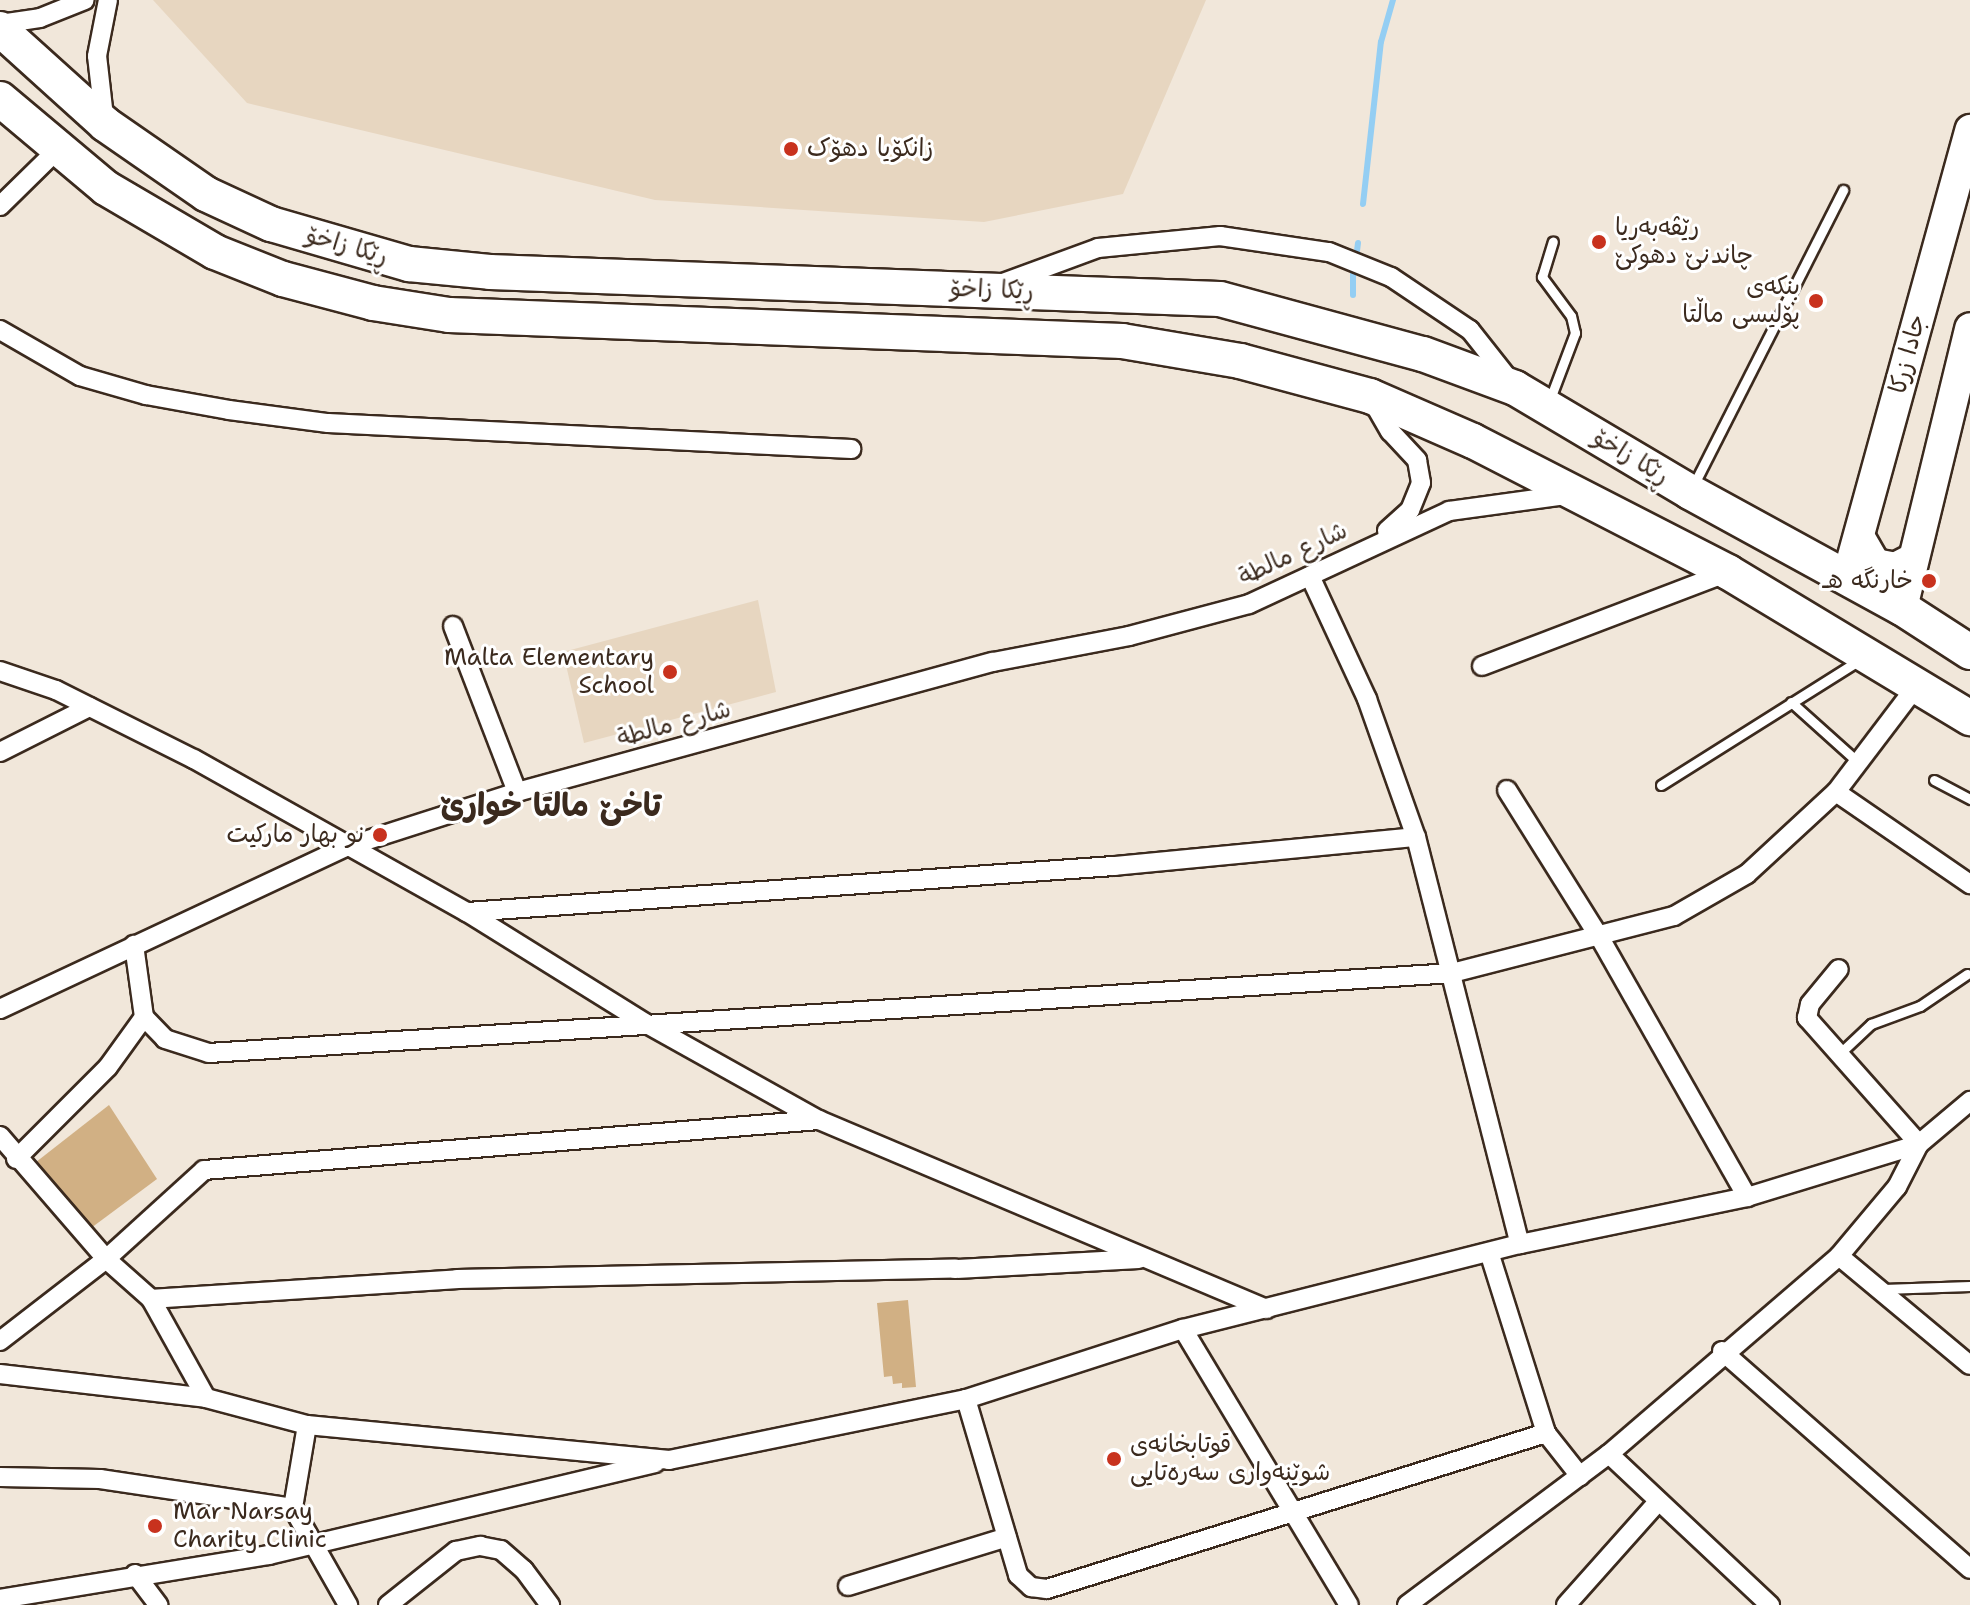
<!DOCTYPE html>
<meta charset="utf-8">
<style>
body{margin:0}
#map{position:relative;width:1970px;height:1605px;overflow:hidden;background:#f1e7da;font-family:"Shantell Sans","Playpen Sans Arabic",sans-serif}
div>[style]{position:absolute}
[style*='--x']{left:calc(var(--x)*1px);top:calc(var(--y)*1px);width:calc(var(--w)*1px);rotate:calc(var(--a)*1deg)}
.built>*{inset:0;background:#e7d6c0}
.stream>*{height:6px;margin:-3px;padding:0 3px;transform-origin:3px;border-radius:3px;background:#94cef3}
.building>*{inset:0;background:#d1b084}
.roads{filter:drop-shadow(2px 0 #3b2a1e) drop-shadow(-2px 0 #3b2a1e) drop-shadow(0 2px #3b2a1e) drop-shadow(0 -2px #3b2a1e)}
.lane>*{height:9px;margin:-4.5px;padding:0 4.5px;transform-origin:4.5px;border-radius:4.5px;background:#fff}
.street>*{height:18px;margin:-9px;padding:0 9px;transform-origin:9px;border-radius:9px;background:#fff}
.primary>*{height:30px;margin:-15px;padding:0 15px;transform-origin:15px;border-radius:15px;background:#fff}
.highway>*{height:34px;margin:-17px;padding:0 17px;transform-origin:17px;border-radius:17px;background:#fff}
.dots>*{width:22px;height:22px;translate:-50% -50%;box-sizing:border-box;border:4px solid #fff;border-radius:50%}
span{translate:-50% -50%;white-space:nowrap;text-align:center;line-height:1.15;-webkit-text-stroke:6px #fff;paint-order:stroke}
.poi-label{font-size:24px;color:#3b2a1e}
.left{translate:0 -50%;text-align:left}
.right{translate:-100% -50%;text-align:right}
.street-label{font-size:24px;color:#3b2a1e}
.district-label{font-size:32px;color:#3b2a1e;font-weight:700}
</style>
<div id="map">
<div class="built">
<div style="clip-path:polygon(153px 0,1206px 0,1123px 194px,984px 222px,655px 200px,247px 103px)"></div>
<div style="clip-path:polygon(758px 600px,776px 692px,584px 743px,563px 652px)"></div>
</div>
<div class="stream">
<div style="--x:1363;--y:204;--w:163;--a:-83.7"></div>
<div style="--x:1381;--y:42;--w:44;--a:-74.1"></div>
<div style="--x:1357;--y:251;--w:8;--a:-83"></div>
<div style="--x:1353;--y:295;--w:21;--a:-90"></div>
</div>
<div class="building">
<div style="clip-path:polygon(109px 1105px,157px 1179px,87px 1231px,31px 1166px)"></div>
<div style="clip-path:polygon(908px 1300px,916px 1387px,902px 1388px,902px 1383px,893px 1384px,892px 1376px,884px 1377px,877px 1303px)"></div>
</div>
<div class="roads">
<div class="lane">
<div style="--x:1550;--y:399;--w:71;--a:-69.3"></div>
<div style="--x:1575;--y:333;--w:17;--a:-103"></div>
<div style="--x:1571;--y:316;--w:49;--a:-126.6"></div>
<div style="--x:1542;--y:277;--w:37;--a:-73"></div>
<div style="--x:1693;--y:486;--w:332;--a:-63.1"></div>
<div style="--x:1791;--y:702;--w:93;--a:41.9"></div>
<div style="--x:1934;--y:780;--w:41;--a:27.8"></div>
<div style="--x:1661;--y:785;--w:233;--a:-32.2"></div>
<div style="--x:1837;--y:1056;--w:47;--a:-43.3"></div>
<div style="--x:1871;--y:1024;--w:52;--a:-20.2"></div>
<div style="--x:1920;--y:1006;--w:57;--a:-34.2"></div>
<div style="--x:1883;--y:1289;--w:87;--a:-2"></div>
</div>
<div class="street">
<div style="--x:0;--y:24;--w:40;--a:-8.5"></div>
<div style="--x:40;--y:18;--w:48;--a:-21.8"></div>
<div style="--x:104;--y:117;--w:61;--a:-96.5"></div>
<div style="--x:97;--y:56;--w:57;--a:-78.9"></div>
<div style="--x:0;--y:206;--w:78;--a:-44.5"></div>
<div style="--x:1003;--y:283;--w:101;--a:-20.2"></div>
<div style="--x:1098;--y:248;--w:123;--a:-5.6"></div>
<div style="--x:1220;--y:236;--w:110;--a:8.4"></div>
<div style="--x:1329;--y:252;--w:67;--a:22"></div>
<div style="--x:1391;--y:277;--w:95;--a:33.9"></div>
<div style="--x:1470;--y:330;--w:66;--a:51.7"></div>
<div style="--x:0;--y:330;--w:92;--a:29.9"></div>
<div style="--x:80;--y:376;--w:69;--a:16.1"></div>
<div style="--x:146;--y:395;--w:84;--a:10.2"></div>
<div style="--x:229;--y:410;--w:100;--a:7.5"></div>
<div style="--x:328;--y:423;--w:524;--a:2.85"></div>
<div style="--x:1373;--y:402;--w:34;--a:60"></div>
<div style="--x:1390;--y:431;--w:40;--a:47"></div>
<div style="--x:1417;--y:460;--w:23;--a:80"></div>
<div style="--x:1421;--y:483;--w:29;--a:112"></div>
<div style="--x:1410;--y:510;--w:31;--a:138"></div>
<div style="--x:1310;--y:576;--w:136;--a:65.1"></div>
<div style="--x:1367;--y:699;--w:146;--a:70.5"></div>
<div style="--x:1416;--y:837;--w:420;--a:75.7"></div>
<div style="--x:453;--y:626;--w:178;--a:68.9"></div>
<div style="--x:1482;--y:666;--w:263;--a:-20.9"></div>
<div style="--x:0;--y:671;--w:59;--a:18.7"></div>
<div style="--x:56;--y:690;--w:154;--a:26.6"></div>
<div style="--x:194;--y:759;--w:313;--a:29.3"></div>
<div style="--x:467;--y:912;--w:212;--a:31.9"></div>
<div style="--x:647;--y:1024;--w:197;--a:29.2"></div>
<div style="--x:819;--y:1120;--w:486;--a:22.9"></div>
<div style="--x:0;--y:752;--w:100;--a:-26.8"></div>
<div style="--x:1507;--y:790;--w:175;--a:57.9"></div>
<div style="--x:1600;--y:938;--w:298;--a:60.4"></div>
<div style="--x:1836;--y:792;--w:163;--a:34.5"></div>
<div style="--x:467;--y:912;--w:649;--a:-4.07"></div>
<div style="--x:1114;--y:866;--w:303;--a:-5.5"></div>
<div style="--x:0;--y:1009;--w:382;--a:-25.1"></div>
<div style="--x:346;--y:847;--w:180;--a:-17.8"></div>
<div style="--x:517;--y:792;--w:493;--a:-15.3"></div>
<div style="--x:993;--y:662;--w:138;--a:-10.8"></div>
<div style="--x:1129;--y:636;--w:124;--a:-14.9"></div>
<div style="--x:1249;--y:604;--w:221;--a:-24.9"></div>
<div style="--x:1449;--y:511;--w:118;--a:-7.8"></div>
<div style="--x:144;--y:1017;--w:30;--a:46"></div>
<div style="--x:165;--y:1039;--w:46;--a:17.7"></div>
<div style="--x:209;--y:1053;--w:1246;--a:-3.68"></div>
<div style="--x:1452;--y:973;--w:229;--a:-14.4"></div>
<div style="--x:1674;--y:916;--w:84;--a:-29.9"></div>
<div style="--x:1747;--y:874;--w:121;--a:-42.7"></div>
<div style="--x:1836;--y:792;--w:136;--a:-52.8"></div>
<div style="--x:0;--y:1136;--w:162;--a:49.2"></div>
<div style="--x:106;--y:1259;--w:60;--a:41.6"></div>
<div style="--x:151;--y:1299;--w:113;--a:60.9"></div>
<div style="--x:206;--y:1398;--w:105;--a:15"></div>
<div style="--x:307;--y:1425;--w:364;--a:5.5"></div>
<div style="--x:669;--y:1460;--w:303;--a:-11.6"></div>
<div style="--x:966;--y:1399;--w:228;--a:-17.9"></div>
<div style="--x:1183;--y:1329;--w:348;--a:-14.2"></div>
<div style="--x:1520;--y:1244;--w:232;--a:-11.7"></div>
<div style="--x:1747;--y:1197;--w:180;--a:-17.1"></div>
<div style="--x:1919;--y:1144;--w:67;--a:-40.1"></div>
<div style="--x:16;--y:1159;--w:130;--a:-45"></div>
<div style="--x:108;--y:1067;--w:62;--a:-54.2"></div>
<div style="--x:144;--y:1017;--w:73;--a:-97.9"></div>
<div style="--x:1489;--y:1252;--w:190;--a:72.5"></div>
<div style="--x:1546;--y:1433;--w:55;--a:51.7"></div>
<div style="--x:1839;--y:1256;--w:170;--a:39.8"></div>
<div style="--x:151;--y:1299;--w:307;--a:-3.7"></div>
<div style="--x:457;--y:1279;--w:498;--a:-1.2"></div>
<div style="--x:955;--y:1269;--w:184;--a:-3.1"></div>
<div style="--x:1183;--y:1329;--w:322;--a:59"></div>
<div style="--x:0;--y:1341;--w:134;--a:-37.7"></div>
<div style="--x:106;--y:1259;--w:132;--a:-42.2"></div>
<div style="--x:204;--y:1170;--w:617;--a:-4.65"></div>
<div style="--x:1722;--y:1351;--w:330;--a:41.3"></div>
<div style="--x:0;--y:1374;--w:207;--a:6.6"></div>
<div style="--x:966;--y:1399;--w:184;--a:73.5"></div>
<div style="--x:1018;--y:1575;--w:18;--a:43"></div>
<div style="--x:1031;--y:1587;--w:16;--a:7"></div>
<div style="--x:1047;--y:1589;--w:523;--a:-17.36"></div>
<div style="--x:307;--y:1425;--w:84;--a:99.6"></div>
<div style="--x:293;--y:1508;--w:112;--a:60.4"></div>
<div style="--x:1609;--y:1454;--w:221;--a:43.2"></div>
<div style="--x:0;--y:1477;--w:100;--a:1.1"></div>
<div style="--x:100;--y:1479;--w:195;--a:8.5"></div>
<div style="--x:135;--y:1574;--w:39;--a:53"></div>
<div style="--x:848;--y:1586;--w:166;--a:-17.1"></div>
<div style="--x:0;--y:1599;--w:273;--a:-9.3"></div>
<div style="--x:269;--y:1555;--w:397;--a:-13.4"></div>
<div style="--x:388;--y:1605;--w:87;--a:-38.5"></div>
<div style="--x:456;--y:1551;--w:25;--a:-12"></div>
<div style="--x:480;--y:1546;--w:21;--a:11"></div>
<div style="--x:501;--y:1550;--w:30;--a:41"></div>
<div style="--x:524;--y:1570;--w:44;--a:53.4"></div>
<div style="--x:1407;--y:1605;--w:252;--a:-36.8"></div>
<div style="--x:1609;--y:1454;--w:303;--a:-40.7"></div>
<div style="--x:1839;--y:1256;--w:90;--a:-50"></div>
<div style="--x:1897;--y:1187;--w:48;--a:-62.9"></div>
<div style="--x:1919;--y:1144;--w:169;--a:-131.6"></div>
<div style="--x:1807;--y:1018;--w:14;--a:-78"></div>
<div style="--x:1810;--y:1004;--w:45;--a:-50.4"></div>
<div style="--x:1566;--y:1605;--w:137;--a:-48.3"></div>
</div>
<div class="primary">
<div style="--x:1860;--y:538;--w:30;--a:60"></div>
<div style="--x:1875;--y:564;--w:20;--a:11"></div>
<div style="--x:1895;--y:568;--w:20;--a:-27"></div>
<div style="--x:1847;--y:578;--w:465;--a:-74.6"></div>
<div style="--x:1902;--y:608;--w:288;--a:-76.3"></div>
</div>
<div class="highway">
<div style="--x:0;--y:29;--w:142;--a:42.1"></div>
<div style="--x:105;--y:124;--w:123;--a:34.7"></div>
<div style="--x:206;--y:194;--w:72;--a:24.8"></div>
<div style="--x:271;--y:224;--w:144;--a:16.2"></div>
<div style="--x:409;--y:264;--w:81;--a:5.6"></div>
<div style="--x:490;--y:272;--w:730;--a:2.12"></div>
<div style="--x:1220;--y:299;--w:210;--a:15.2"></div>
<div style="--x:1423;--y:354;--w:98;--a:20.3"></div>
<div style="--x:1515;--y:388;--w:204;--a:30.7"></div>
<div style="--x:1690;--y:492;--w:242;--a:28.7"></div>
<div style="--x:1902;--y:608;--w:81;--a:32.9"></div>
<div style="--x:0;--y:99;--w:138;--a:40"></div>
<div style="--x:106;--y:188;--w:126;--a:30.4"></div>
<div style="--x:215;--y:252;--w:73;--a:21.7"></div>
<div style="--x:283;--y:279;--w:93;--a:14.9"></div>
<div style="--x:373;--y:303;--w:77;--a:9"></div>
<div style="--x:449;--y:315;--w:674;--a:2.21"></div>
<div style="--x:1122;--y:341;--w:120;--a:9.6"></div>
<div style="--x:1240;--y:361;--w:135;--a:15.1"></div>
<div style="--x:1370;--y:396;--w:112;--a:23.6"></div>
<div style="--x:1473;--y:441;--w:287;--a:27.2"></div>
<div style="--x:1728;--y:572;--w:283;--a:31.1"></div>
</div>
</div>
<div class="dots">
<div style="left:791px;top:149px;background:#c8321e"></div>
<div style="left:1599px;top:242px;background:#c8321e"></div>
<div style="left:1816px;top:301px;background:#c8321e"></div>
<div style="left:1929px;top:581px;background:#c8321e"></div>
<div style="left:670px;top:672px;background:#c8321e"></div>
<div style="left:380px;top:835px;background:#c8321e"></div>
<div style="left:1114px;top:1459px;background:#c8321e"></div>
<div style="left:155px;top:1526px;background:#c8321e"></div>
</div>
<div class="poi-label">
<span class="left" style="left:807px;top:149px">زانکۆیا دهۆک</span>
<span class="left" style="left:1615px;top:242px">رێڤەبەریا<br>چاندنێ دهوکێ</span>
<span class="right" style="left:1800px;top:301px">بنکەی<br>پۆلیسی ماڵتا</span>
<span class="right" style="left:1913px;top:581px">خارنگه هـ</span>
<span class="right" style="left:654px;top:672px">Malta Elementary<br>School</span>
<span class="right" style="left:364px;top:835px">نو بهار ماركيت</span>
<span class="left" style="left:1130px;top:1459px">قوتابخانەی<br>شوێنەواری سەرەتایی</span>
<span class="left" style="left:173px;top:1526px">Mar Narsay<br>Charity Clinic</span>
</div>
<div class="street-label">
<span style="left:347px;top:246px;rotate:16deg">ڕێکا زاخۆ</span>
<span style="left:992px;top:290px;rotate:2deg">ڕێکا زاخۆ</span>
<span style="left:1908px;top:354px;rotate:-75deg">جادا زرکا</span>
<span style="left:1631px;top:457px;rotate:31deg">ڕێکا زاخۆ</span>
<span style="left:1293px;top:554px;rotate:-25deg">شارع مالطة</span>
<span style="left:674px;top:724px;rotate:-15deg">شارع مالطة</span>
</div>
<div class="district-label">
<span style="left:551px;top:805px">تاخێ مالتا خوارێ</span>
</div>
</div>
